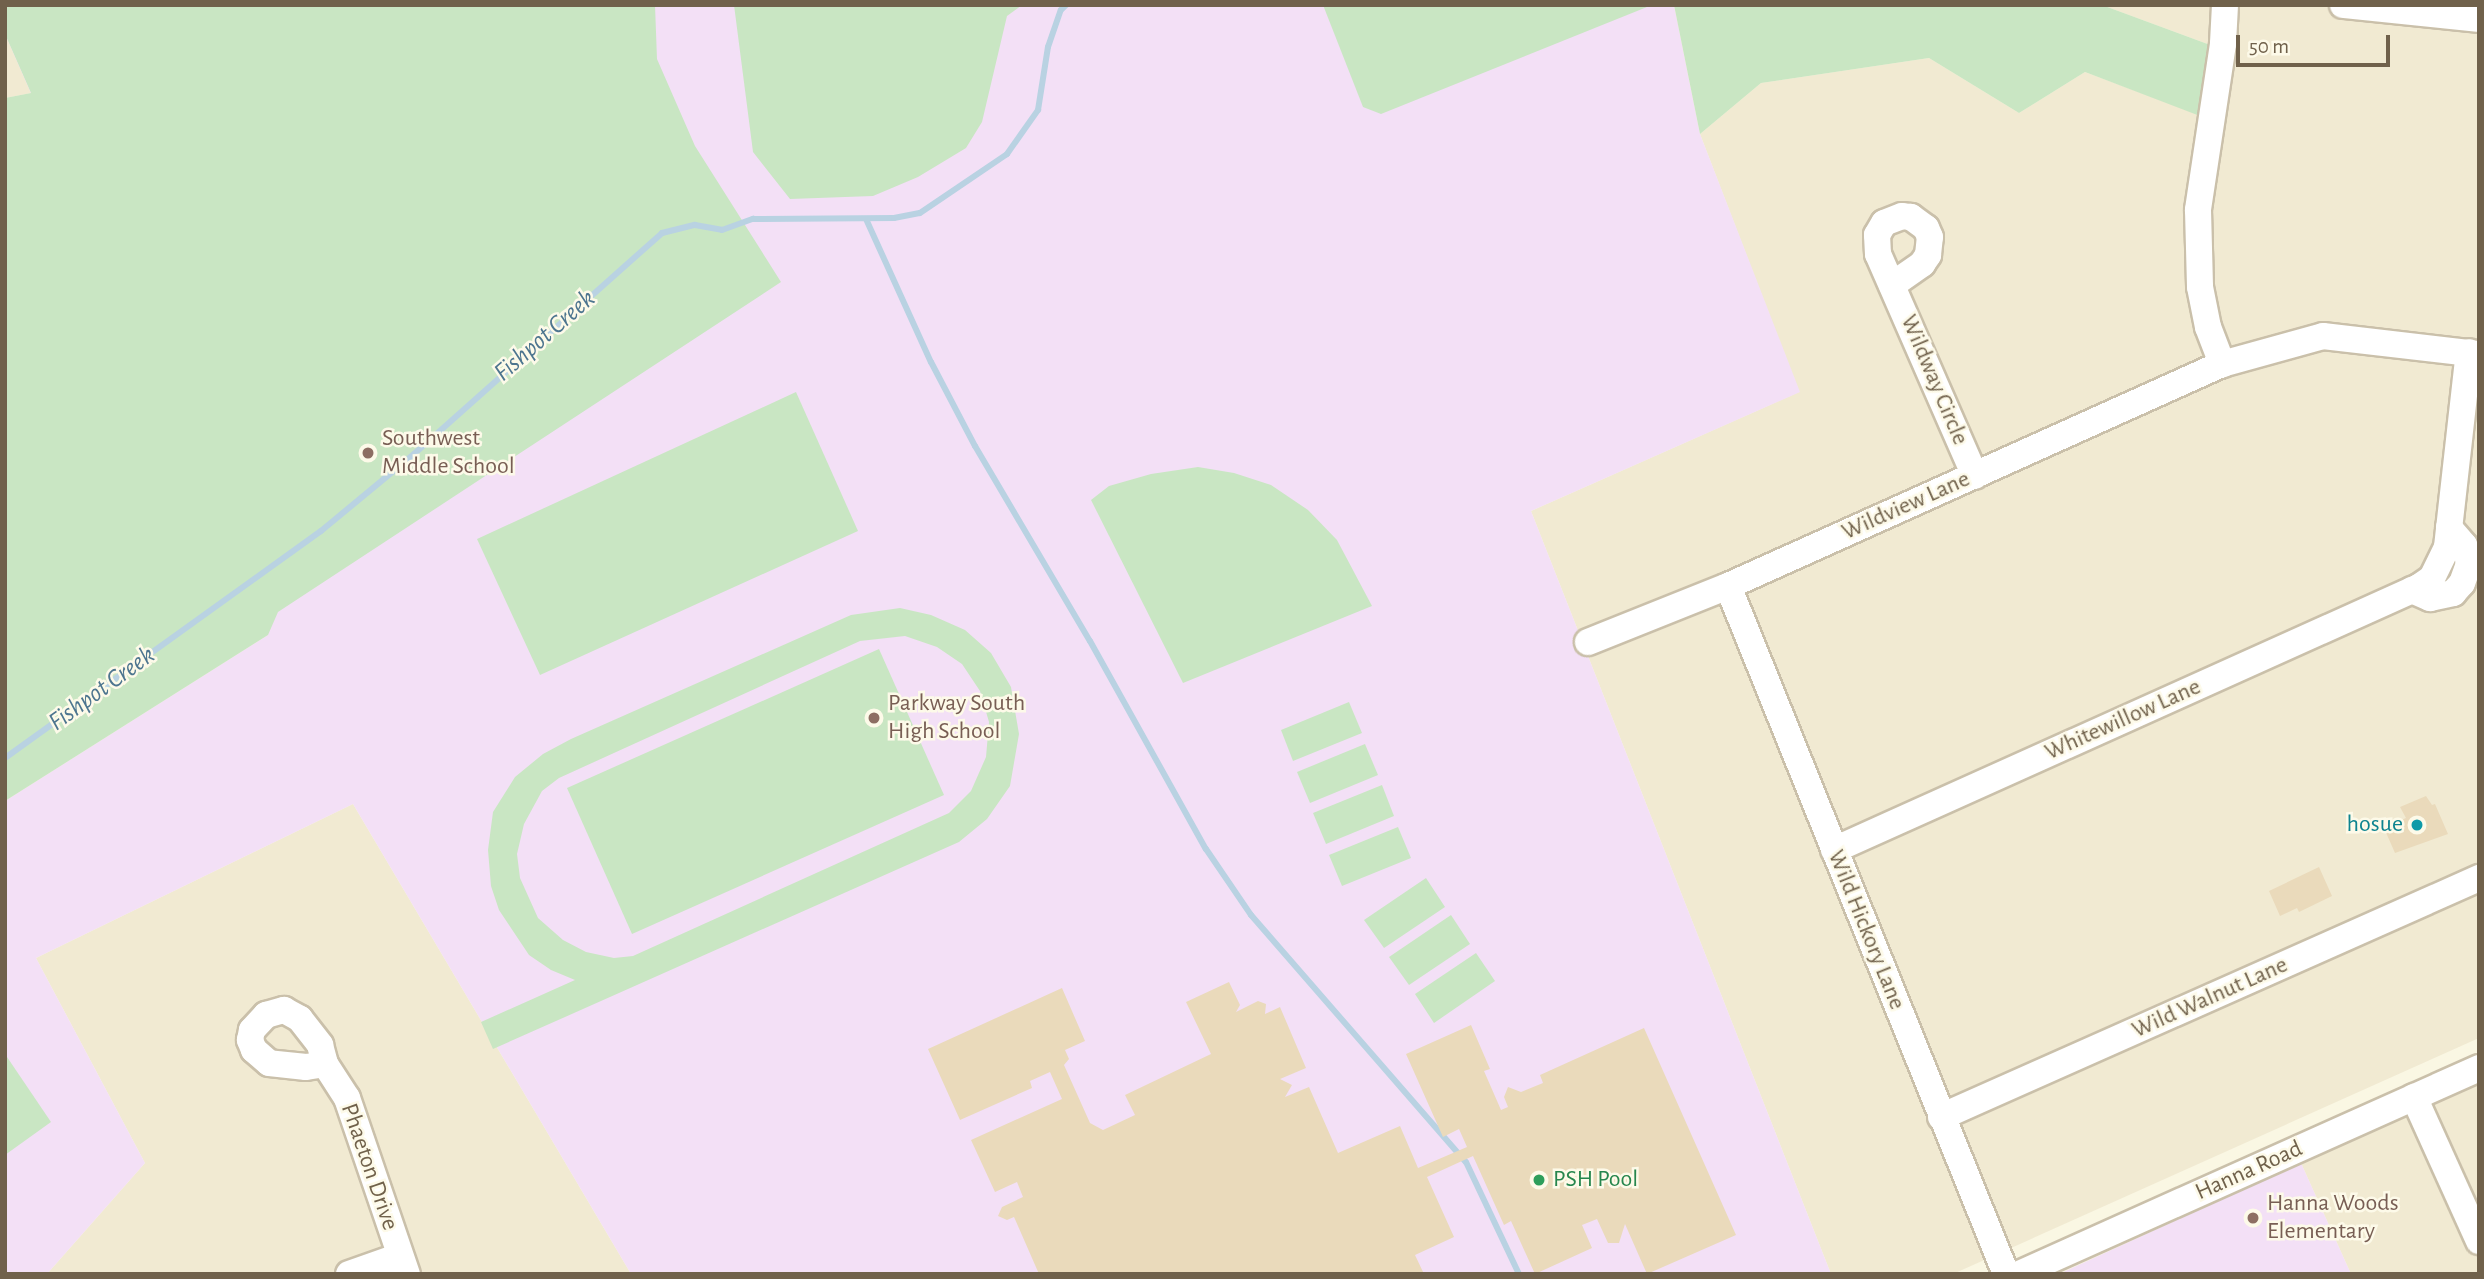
<!DOCTYPE html>
<style>
body{margin:0}
#map{position:relative;width:2484px;height:1279px;overflow:hidden;background:#faf7e3;font-family:"Alegreya Sans",sans-serif}
div>[style]{position:absolute}
[style*='--x']{left:calc(var(--x)*1px);top:calc(var(--y)*1px);width:calc(var(--w)*1px);rotate:calc(var(--a)*1deg)}
.residential>*{inset:0;background:#f1ead2}
.education>*{inset:0;background:#f3e0f6}
.green>*{inset:0;background:#c9e6c3}
.stream>*{height:6px;margin:-3px;padding:0 3px;transform-origin:3px;border-radius:3px;background:#b9d2e2}
.building>*{inset:0;background:#eadabb}
.roads{filter:drop-shadow(2px 0 #cac0aa) drop-shadow(-2px 0 #cac0aa) drop-shadow(0 2px #cac0aa) drop-shadow(0 -2px #cac0aa)}
.minor>*{height:26px;margin:-13px;padding:0 13px;transform-origin:13px;border-radius:13px;background:#fff}
.dots>*{width:19px;height:19px;translate:-50% -50%;box-sizing:border-box;border:4px solid #fdfae9;border-radius:50%}
span{translate:-50% -50%;white-space:nowrap;text-align:center;line-height:1.15;-webkit-text-stroke:5px #fdfae9;paint-order:stroke}
.street-label{font-size:24px;color:#70614b}
.education-label{font-size:24px;color:#785e54}
.left{translate:0 -50%;text-align:left}
.culture-label{font-size:24px;color:#0d838f}
.right{translate:-100% -50%;text-align:right}
.leisure-label{font-size:24px;color:#27864d}
.water-label{font-size:26px;color:#4d758f;font-style:italic}
.frame{position:absolute;inset:0;border:7px solid #70614b;pointer-events:none}
.scale{position:absolute;left:2236px;top:35px;width:154px;height:32px;box-sizing:border-box;border:4px solid #70614b;border-top:0;padding-left:9px;font-size:21px;line-height:24px;white-space:nowrap;color:#70614b;-webkit-text-stroke:5px #fdfae9;paint-order:stroke}
</style>
<div id="map">
<div class="residential">
<div style="clip-path:polygon(2102px 5px,2479px 5px,2479px 1038px,1953px 1274px,1831px 1274px,1531px 511px,1799px 392px,1700px 134px,1761px 83px,1929px 58px,2019px 113px,2085px 72px,2200px 115px,2213px 46px)"></div>
<div style="clip-path:polygon(5px 34px,31px 93px,5px 98px)"></div>
<div style="clip-path:polygon(353px 804px,631px 1274px,47px 1274px,145px 1163px,36px 958px)"></div>
<div style="clip-path:polygon(2479px 1084px,2479px 1274px,2351px 1274px,2301px 1163px)"></div>
</div>
<div class="education">
<div style="clip-path:polygon(5px 5px,1674px 5px,1700px 134px,1800px 392px,1531px 511px,1831px 1274px,631px 1274px,353px 804px,36px 958px,145px 1163px,47px 1274px,5px 1274px,5px 801px,268px 635px,5px 34px)"></div>
<div style="clip-path:polygon(2301px 1163px,2351px 1274px,2059px 1274px)"></div>
</div>
<div class="green">
<div style="clip-path:polygon(5px 5px,655px 5px,657px 59px,695px 146px,781px 282px,278px 612px,268px 635px,5px 801px,5px 98px,31px 93px,5px 34px)"></div>
<div style="clip-path:polygon(734px 5px,1022px 5px,1007px 16px,982px 122px,966px 148px,918px 177px,873px 196px,790px 199px,753px 152px)"></div>
<div style="clip-path:polygon(1323px 5px,1652px 5px,1381px 114px,1363px 107px)"></div>
<div style="clip-path:polygon(1674px 5px,2102px 5px,2213px 46px,2200px 116px,2085px 72px,2019px 113px,1929px 58px,1761px 83px,1700px 134px)"></div>
<div style="clip-path:polygon(796px 392px,858px 531px,540px 675px,477px 539px)"></div>
<div style="clip-path:polygon(1198px 467px,1234px 473px,1271px 485px,1308px 510px,1337px 540px,1372px 606px,1183px 683px,1091px 500px,1109px 486px,1151px 474px)"></div>
<div style="clip-path:polygon(evenodd,900px 608px,931px 615px,965px 630px,991px 653px,1011px 687px,1019px 734px,1010px 786px,987px 819px,959px 842px,493px 1049px,481px 1022px,575px 980px,551px 970px,529px 955px,499px 910px,491px 886px,488px 850px,493px 812px,515px 777px,543px 754px,571px 739px,851px 615px,900px 608px,905px 636px,937px 647px,962px 664px,980px 691px,989px 722px,986px 757px,971px 791px,949px 813px,633px 956px,614px 958px,586px 952px,563px 940px,538px 918px,520px 878px,517px 854px,524px 824px,542px 791px,559px 778px,860px 641px,905px 636px)"></div>
<div style="clip-path:polygon(879px 649px,944px 795px,632px 934px,567px 788px)"></div>
<div style="clip-path:polygon(1349px 702px,1362px 733px,1293px 761px,1281px 730px)"></div>
<div style="clip-path:polygon(1365px 744px,1378px 775px,1310px 803px,1297px 772px)"></div>
<div style="clip-path:polygon(1382px 785px,1394px 816px,1326px 844px,1313px 813px)"></div>
<div style="clip-path:polygon(1398px 827px,1411px 858px,1342px 886px,1329px 855px)"></div>
<div style="clip-path:polygon(1426px 878px,1445px 907px,1384px 948px,1364px 920px)"></div>
<div style="clip-path:polygon(1451px 915px,1470px 944px,1409px 985px,1389px 957px)"></div>
<div style="clip-path:polygon(1476px 953px,1495px 981px,1434px 1023px,1415px 994px)"></div>
<div style="clip-path:polygon(5px 1054px,51px 1122px,5px 1155px)"></div>
</div>
<div class="stream">
<div style="--x:866;--y:219;--w:157;--a:65.6"></div>
<div style="--x:931;--y:362;--w:95;--a:62.4"></div>
<div style="--x:975;--y:446;--w:226;--a:59.5"></div>
<div style="--x:1090;--y:641;--w:238;--a:60.9"></div>
<div style="--x:1206;--y:849;--w:80;--a:55.7"></div>
<div style="--x:1251;--y:915;--w:327;--a:49"></div>
<div style="--x:1466;--y:1162;--w:124;--a:64.7"></div>
<div style="--x:5;--y:758;--w:389;--a:-35.7"></div>
<div style="--x:321;--y:531;--w:121;--a:-39.6"></div>
<div style="--x:414;--y:454;--w:332;--a:-41.7"></div>
<div style="--x:662;--y:233;--w:34;--a:-14"></div>
<div style="--x:695;--y:225;--w:27;--a:10"></div>
<div style="--x:722;--y:230;--w:33;--a:-20"></div>
<div style="--x:753;--y:219;--w:141;--a:-0.4"></div>
<div style="--x:894;--y:218;--w:26;--a:-11"></div>
<div style="--x:920;--y:213;--w:105;--a:-34.1"></div>
<div style="--x:1007;--y:154;--w:54;--a:-54.8"></div>
<div style="--x:1038;--y:110;--w:64;--a:-81"></div>
<div style="--x:1048;--y:47;--w:39;--a:-71"></div>
<div style="--x:1061;--y:10;--w:7;--a:-45"></div>
</div>
<div class="building">
<div style="clip-path:polygon(2426px 796px,2432px 805px,2435px 804px,2448px 834px,2395px 853px,2384px 828px,2406px 818px,2400px 807px)"></div>
<div style="clip-path:polygon(2319px 867px,2332px 896px,2299px 912px,2297px 908px,2280px 916px,2269px 891px)"></div>
<div style="clip-path:polygon(1229px 982px,1240px 1005px,1236px 1012px,1258px 1001px,1266px 1004px,1265px 1014px,1280px 1007px,1306px 1068px,1280px 1079px,1292px 1085px,1285px 1097px,1309px 1087px,1338px 1153px,1400px 1126px,1418px 1168px,1467px 1147px,1459px 1129px,1443px 1137px,1406px 1054px,1471px 1025px,1490px 1069px,1484px 1071px,1501px 1110px,1508px 1107px,1504px 1097px,1508px 1087px,1521px 1092px,1543px 1083px,1540px 1075px,1644px 1028px,1736px 1235px,1647px 1274px,1625px 1224px,1619px 1243px,1608px 1243px,1597px 1219px,1582px 1225px,1592px 1248px,1535px 1274px,1511px 1221px,1504px 1225px,1473px 1156px,1427px 1177px,1454px 1237px,1415px 1255px,1424px 1274px,1039px 1274px,1014px 1217px,1007px 1220px,998px 1216px,1002px 1207px,1023px 1197px,1017px 1182px,995px 1192px,971px 1140px,1062px 1099px,1050px 1072px,1030px 1081px,1032px 1088px,960px 1120px,928px 1049px,1062px 988px,1085px 1041px,1065px 1050px,1069px 1059px,1064px 1065px,1090px 1123px,1103px 1130px,1135px 1115px,1125px 1095px,1211px 1054px,1186px 1002px)"></div>
</div>
<div class="roads">
<div class="minor">
<div style="--x:2225;--y:5;--w:39;--a:93"></div>
<div style="--x:2223;--y:44;--w:168;--a:98.6"></div>
<div style="--x:2198;--y:210;--w:77;--a:88.5"></div>
<div style="--x:2200;--y:287;--w:41;--a:78.7"></div>
<div style="--x:2208;--y:327;--w:40;--a:69"></div>
<div style="--x:2222;--y:364;--w:105;--a:-15.5"></div>
<div style="--x:2323;--y:336;--w:157;--a:6.6"></div>
<div style="--x:2343;--y:5;--w:137;--a:5.9"></div>
<div style="--x:1892;--y:285;--w:37;--a:-35"></div>
<div style="--x:1922;--y:264;--w:11;--a:-56"></div>
<div style="--x:1928;--y:255;--w:18;--a:-84"></div>
<div style="--x:1930;--y:237;--w:10;--a:-114"></div>
<div style="--x:1926;--y:228;--w:19;--a:-144"></div>
<div style="--x:1911;--y:217;--w:9;--a:-174"></div>
<div style="--x:1902;--y:216;--w:19;--a:159"></div>
<div style="--x:1884;--y:223;--w:14;--a:120"></div>
<div style="--x:1877;--y:235;--w:19;--a:87"></div>
<div style="--x:1878;--y:254;--w:242;--a:66.4"></div>
<div style="--x:1728;--y:586;--w:742;--a:68"></div>
<div style="--x:2412;--y:590;--w:20;--a:24"></div>
<div style="--x:2430;--y:598;--w:24;--a:-12"></div>
<div style="--x:2453;--y:593;--w:13;--a:-48"></div>
<div style="--x:2462;--y:583;--w:20;--a:-70"></div>
<div style="--x:2469;--y:564;--w:10;--a:-101"></div>
<div style="--x:2467;--y:554;--w:9;--a:-108"></div>
<div style="--x:2464;--y:545;--w:23;--a:-131"></div>
<div style="--x:1588;--y:642;--w:151;--a:-21.8"></div>
<div style="--x:1728;--y:586;--w:542;--a:-24.2"></div>
<div style="--x:1834;--y:850;--w:641;--a:-24.21"></div>
<div style="--x:2419;--y:587;--w:16;--a:-35"></div>
<div style="--x:2432;--y:578;--w:34;--a:-64"></div>
<div style="--x:2447;--y:547;--w:196;--a:-83.6"></div>
<div style="--x:325;--y:1064;--w:19;--a:171"></div>
<div style="--x:306;--y:1067;--w:37;--a:-174"></div>
<div style="--x:269;--y:1063;--w:20;--a:-139"></div>
<div style="--x:254;--y:1050;--w:11;--a:-112"></div>
<div style="--x:250;--y:1040;--w:10;--a:-79"></div>
<div style="--x:252;--y:1030;--w:21;--a:-47"></div>
<div style="--x:266;--y:1015;--w:19;--a:-16"></div>
<div style="--x:284;--y:1010;--w:18;--a:29"></div>
<div style="--x:300;--y:1019;--w:33;--a:52"></div>
<div style="--x:320;--y:1045;--w:20;--a:75"></div>
<div style="--x:325;--y:1064;--w:40;--a:57.1"></div>
<div style="--x:347;--y:1098;--w:186;--a:71.2"></div>
<div style="--x:2414;--y:1097;--w:158;--a:65.7"></div>
<div style="--x:1941;--y:1117;--w:589;--a:-23.95"></div>
<div style="--x:349;--y:1274;--w:54;--a:-19.4"></div>
<div style="--x:2019;--y:1274;--w:504;--a:-24.12"></div>
</div>
</div>
<div class="dots">
<div style="left:368px;top:453px;background:#8d6e63"></div>
<div style="left:874px;top:718px;background:#8d6e63"></div>
<div style="left:2417px;top:825px;background:#0f9aa8"></div>
<div style="left:1539px;top:1180px;background:#2e9e5b"></div>
<div style="left:2253px;top:1218px;background:#8d6e63"></div>
</div>
<div class="street-label">
<span style="left:1934px;top:380px;rotate:67deg">Wildway Circle</span>
<span style="left:1906px;top:506px;rotate:-24deg">Wildview Lane</span>
<span style="left:2123px;top:720px;rotate:-24deg">Whitewillow Lane</span>
<span style="left:1866px;top:930px;rotate:68deg">Wild Hickory Lane</span>
<span style="left:2210px;top:998px;rotate:-24deg">Wild Walnut Lane</span>
<span style="left:369px;top:1167px;rotate:71deg">Phaeton Drive</span>
<span style="left:2249px;top:1171px;rotate:-24deg">Hanna Road</span>
</div>
<div class="education-label">
<span class="left" style="left:382px;top:453px">Southwest<br>Middle School</span>
<span class="left" style="left:888px;top:718px">Parkway South<br>High School</span>
<span class="left" style="left:2267px;top:1218px">Hanna Woods<br>Elementary</span>
</div>
<div class="culture-label">
<span class="right" style="left:2403px;top:825px">hosue</span>
</div>
<div class="leisure-label">
<span class="left" style="left:1553px;top:1180px">PSH Pool</span>
</div>
<div class="water-label">
<span style="left:545px;top:336px;rotate:-41deg">Fishpot Creek</span>
<span style="left:102px;top:689px;rotate:-36deg">Fishpot Creek</span>
</div>
<div class="frame"></div>
<div class="scale">50 m</div>
</div>
